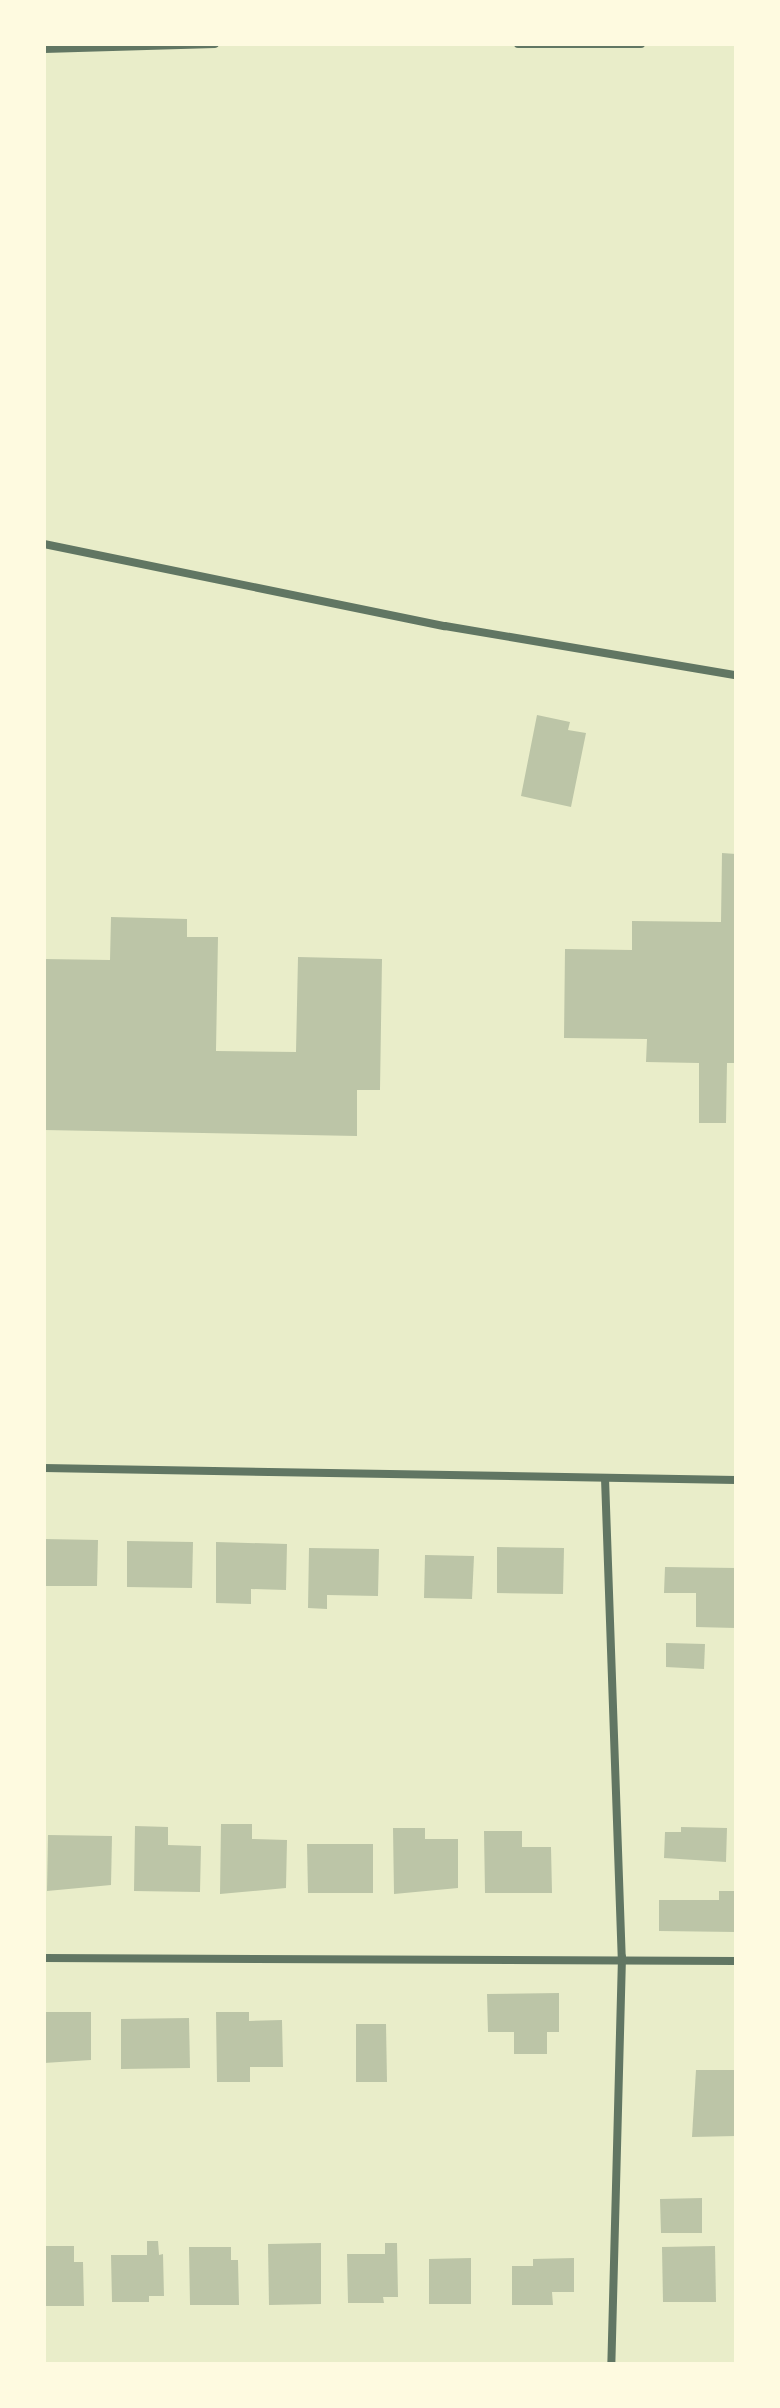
<!DOCTYPE html>
<style>
body{margin:0}
#map{position:relative;width:780px;height:2408px;overflow:hidden;background:#e9edc9;font-family:Poppins,sans-serif}
div>[style]{position:absolute}
[style*='--x']{left:calc(var(--x)*1px);top:calc(var(--y)*1px);width:calc(var(--w)*1px);rotate:calc(var(--a)*1deg)}
.building>*{inset:0;background:#bcc5a7}
.minor>*{height:8px;margin:-4px;padding:0 4px;transform-origin:4px;border-radius:4px;background:#617663}
span{translate:-50% -50%;white-space:nowrap;text-align:center;line-height:1.15;-webkit-text-stroke:6px #fefae0;paint-order:stroke}
.frame{position:absolute;inset:0;border:46px solid #fefae0;pointer-events:none}
</style>
<div id="map">
<div class="building">
<div style="clip-path:polygon(537px 715px,570px 722px,568px 730px,586px 733px,571px 807px,521px 796px)"></div>
<div style="clip-path:polygon(722px 853px,736px 854px,736px 1063px,727px 1063px,726px 1123px,699px 1123px,699px 1063px,646px 1062px,647px 1039px,564px 1038px,565px 949px,632px 950px,632px 921px,721px 922px)"></div>
<div style="clip-path:polygon(111px 917px,187px 919px,187px 937px,218px 937px,216px 1051px,296px 1052px,298px 957px,382px 959px,380px 1090px,357px 1090px,357px 1136px,44px 1130px,44px 959px,110px 960px)"></div>
<div style="clip-path:polygon(44px 1539px,98px 1540px,97px 1586px,44px 1586px)"></div>
<div style="clip-path:polygon(127px 1541px,193px 1542px,192px 1588px,127px 1587px)"></div>
<div style="clip-path:polygon(216px 1542px,287px 1544px,286px 1590px,251px 1589px,251px 1604px,216px 1603px)"></div>
<div style="clip-path:polygon(497px 1547px,564px 1548px,563px 1594px,497px 1593px)"></div>
<div style="clip-path:polygon(309px 1548px,379px 1549px,378px 1596px,327px 1595px,327px 1609px,308px 1608px)"></div>
<div style="clip-path:polygon(425px 1555px,474px 1556px,472px 1599px,424px 1598px)"></div>
<div style="clip-path:polygon(665px 1567px,736px 1568px,736px 1628px,696px 1627px,696px 1593px,664px 1593px)"></div>
<div style="clip-path:polygon(666px 1643px,705px 1644px,704px 1669px,666px 1667px)"></div>
<div style="clip-path:polygon(221px 1824px,252px 1824px,252px 1839px,287px 1840px,286px 1888px,220px 1894px)"></div>
<div style="clip-path:polygon(135px 1826px,168px 1827px,168px 1845px,201px 1846px,200px 1892px,134px 1891px)"></div>
<div style="clip-path:polygon(681px 1827px,727px 1828px,726px 1862px,664px 1858px,665px 1832px,681px 1832px)"></div>
<div style="clip-path:polygon(393px 1828px,425px 1828px,425px 1839px,458px 1839px,458px 1888px,394px 1894px)"></div>
<div style="clip-path:polygon(484px 1831px,522px 1831px,522px 1847px,551px 1847px,552px 1893px,485px 1893px)"></div>
<div style="clip-path:polygon(48px 1835px,112px 1836px,111px 1885px,47px 1891px)"></div>
<div style="clip-path:polygon(307px 1844px,373px 1844px,373px 1893px,308px 1893px)"></div>
<div style="clip-path:polygon(719px 1891px,736px 1891px,736px 1932px,659px 1931px,659px 1900px,719px 1900px)"></div>
<div style="clip-path:polygon(559px 1993px,559px 2032px,547px 2032px,547px 2054px,514px 2054px,514px 2032px,488px 2032px,487px 1994px)"></div>
<div style="clip-path:polygon(44px 2012px,91px 2012px,91px 2060px,44px 2063px)"></div>
<div style="clip-path:polygon(216px 2012px,249px 2012px,249px 2021px,282px 2020px,283px 2067px,250px 2067px,250px 2082px,217px 2082px)"></div>
<div style="clip-path:polygon(189px 2018px,190px 2068px,121px 2069px,121px 2019px)"></div>
<div style="clip-path:polygon(356px 2024px,386px 2024px,387px 2082px,356px 2082px)"></div>
<div style="clip-path:polygon(696px 2070px,736px 2070px,736px 2136px,692px 2137px)"></div>
<div style="clip-path:polygon(702px 2198px,702px 2233px,661px 2233px,660px 2199px)"></div>
<div style="clip-path:polygon(147px 2241px,158px 2241px,159px 2255px,163px 2254px,164px 2296px,149px 2296px,149px 2302px,112px 2302px,111px 2255px,147px 2255px)"></div>
<div style="clip-path:polygon(321px 2243px,321px 2304px,269px 2305px,268px 2244px)"></div>
<div style="clip-path:polygon(385px 2243px,397px 2243px,398px 2297px,383px 2297px,384px 2303px,348px 2303px,347px 2254px,385px 2254px)"></div>
<div style="clip-path:polygon(44px 2246px,74px 2246px,74px 2262px,83px 2262px,84px 2306px,44px 2306px)"></div>
<div style="clip-path:polygon(715px 2246px,716px 2302px,663px 2302px,662px 2247px)"></div>
<div style="clip-path:polygon(189px 2247px,231px 2247px,231px 2260px,238px 2260px,239px 2305px,190px 2305px)"></div>
<div style="clip-path:polygon(471px 2258px,471px 2304px,429px 2304px,429px 2259px)"></div>
<div style="clip-path:polygon(574px 2258px,574px 2292px,552px 2292px,553px 2305px,512px 2305px,512px 2266px,533px 2266px,533px 2259px)"></div>
</div>
<div class="minor">
<div style="--x:518;--y:44;--w:123;--a:0"></div>
<div style="--x:44;--y:49;--w:171;--a:-1.7"></div>
<div style="--x:44;--y:544;--w:409;--a:11.6"></div>
<div style="--x:445;--y:626;--w:295;--a:9.6"></div>
<div style="--x:44;--y:1468;--w:692;--a:0.99"></div>
<div style="--x:605;--y:1478;--w:479;--a:88"></div>
<div style="--x:622;--y:1957;--w:407;--a:91.5"></div>
<div style="--x:44;--y:1958;--w:692;--a:0.25"></div>
</div>
<div class="frame"></div>
</div>
